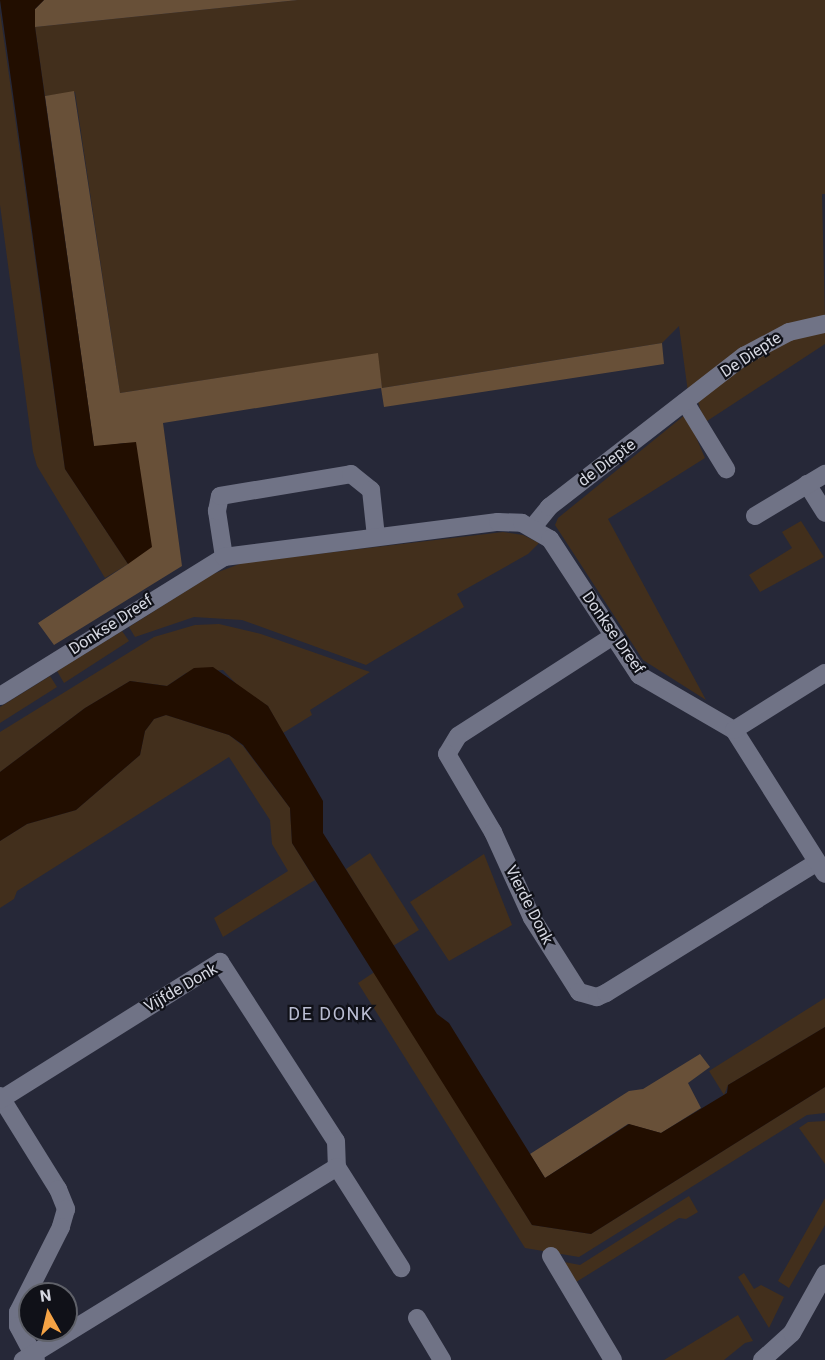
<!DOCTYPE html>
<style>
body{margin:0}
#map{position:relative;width:825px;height:1360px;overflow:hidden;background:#262838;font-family:Roboto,sans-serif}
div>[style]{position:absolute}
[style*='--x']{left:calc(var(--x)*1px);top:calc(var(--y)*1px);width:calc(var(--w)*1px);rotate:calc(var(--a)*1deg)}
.green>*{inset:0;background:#422f1c}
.forest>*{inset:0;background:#685038}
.water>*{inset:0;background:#220e00}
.minor>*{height:18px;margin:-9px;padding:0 9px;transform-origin:9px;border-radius:9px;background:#707386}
span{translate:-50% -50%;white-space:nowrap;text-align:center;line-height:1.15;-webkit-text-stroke:4.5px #101118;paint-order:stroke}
.street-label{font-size:16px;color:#d6d8e2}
.neighbourhood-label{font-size:18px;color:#babdd2;letter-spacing:1.5px}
.north{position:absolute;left:18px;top:1282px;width:60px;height:60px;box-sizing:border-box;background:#101118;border:2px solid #5f6169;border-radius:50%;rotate:352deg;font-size:16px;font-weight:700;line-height:24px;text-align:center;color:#d6d8e2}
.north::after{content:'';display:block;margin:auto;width:21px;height:27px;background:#f5a345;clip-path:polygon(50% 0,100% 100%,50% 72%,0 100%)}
</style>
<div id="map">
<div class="green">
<div style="clip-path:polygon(298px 0,825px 0,825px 194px,822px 194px,825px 319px,688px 392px,679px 326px,662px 343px,382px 388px,377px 354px,120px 393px,75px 92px,45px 96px,35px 27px)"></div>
<div style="clip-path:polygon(0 12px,65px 469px,128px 564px,105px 578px,37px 466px,33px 452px,0 205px)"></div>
<div style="clip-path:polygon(825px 328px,825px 344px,704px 423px,698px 401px,767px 346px)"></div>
<div style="clip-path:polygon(686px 414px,705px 458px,608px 519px,706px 700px,643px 660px,555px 525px,558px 518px)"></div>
<div style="clip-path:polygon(801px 521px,824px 557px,760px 592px,749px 575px,792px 548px,782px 532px)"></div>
<div style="clip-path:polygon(503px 532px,523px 535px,539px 543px,528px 554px,457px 594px,464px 607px,366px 665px,242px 620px,194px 617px,135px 637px,129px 627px,213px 574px,242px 563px)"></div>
<div style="clip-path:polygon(219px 624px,261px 634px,370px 672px,310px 710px,312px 715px,283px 733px,268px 706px,240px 688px,223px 670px,186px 673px,167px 686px,130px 681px,85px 708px,0 772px,0 732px,154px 637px,195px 625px)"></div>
<div style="clip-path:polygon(122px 631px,129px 641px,64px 683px,57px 671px)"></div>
<div style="clip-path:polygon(50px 676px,57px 687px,0 723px,0 707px)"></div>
<div style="clip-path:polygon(166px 715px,229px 735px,243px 746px,290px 808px,292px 843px,315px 880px,223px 937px,214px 918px,288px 871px,272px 844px,270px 820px,229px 757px,17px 891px,14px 899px,0 908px,0 841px,27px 824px,76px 810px,140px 755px,145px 731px,154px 719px)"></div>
<div style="clip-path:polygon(370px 853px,419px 930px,393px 946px,346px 869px)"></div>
<div style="clip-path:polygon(484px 854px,512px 925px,449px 961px,410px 902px)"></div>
<div style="clip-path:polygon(376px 971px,532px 1225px,591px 1234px,825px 1087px,825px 1113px,807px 1115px,579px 1257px,525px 1248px,358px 983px)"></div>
<div style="clip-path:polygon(825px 998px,825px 1027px,728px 1085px,724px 1095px,709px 1071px)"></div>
<div style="clip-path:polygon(825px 1121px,825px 1164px,799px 1128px,808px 1122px)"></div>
<div style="clip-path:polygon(689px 1196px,698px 1212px,686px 1219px,679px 1218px,573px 1284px,559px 1261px,580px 1265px)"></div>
<div style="clip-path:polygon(825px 1198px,825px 1225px,789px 1288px,778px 1281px)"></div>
<div style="clip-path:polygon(744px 1273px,754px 1289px,761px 1285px,784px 1297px,769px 1328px,738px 1277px)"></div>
<div style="clip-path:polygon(738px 1315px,753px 1341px,745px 1343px,724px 1360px,664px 1360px)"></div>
</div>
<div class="forest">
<div style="clip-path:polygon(44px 0,298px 0,35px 27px,35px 9px)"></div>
<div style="clip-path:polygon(74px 91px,120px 393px,378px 353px,382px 388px,662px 343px,664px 364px,384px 407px,381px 388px,163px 423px,182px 566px,54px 645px,38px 623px,128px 564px,125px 443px,94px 447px,45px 96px)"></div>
<div style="clip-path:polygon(700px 1054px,710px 1067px,688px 1083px,701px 1108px,661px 1133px,628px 1124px,545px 1178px,530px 1154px,629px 1091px,643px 1089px)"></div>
</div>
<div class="water">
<div style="clip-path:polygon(0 0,44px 0,35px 9px,35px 27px,94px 446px,136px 442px,152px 547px,128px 564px,65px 469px)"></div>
<div style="clip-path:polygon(213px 667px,268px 706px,323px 801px,323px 833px,437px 1014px,449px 1023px,545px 1178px,629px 1124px,661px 1133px,727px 1093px,728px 1085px,825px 1027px,825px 1087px,591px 1234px,532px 1225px,292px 843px,290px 808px,243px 745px,229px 735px,166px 715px,154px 719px,145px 731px,140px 755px,76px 810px,27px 824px,0 841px,0 772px,85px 708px,130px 681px,167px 686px,194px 668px)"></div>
</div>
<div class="minor">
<div style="--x:685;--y:402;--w:79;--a:58.5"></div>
<div style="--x:807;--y:484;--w:34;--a:58"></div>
<div style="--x:755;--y:516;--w:82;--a:-31"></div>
<div style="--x:533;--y:527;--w:26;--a:-51"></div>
<div style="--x:549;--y:507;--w:247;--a:-37.8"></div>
<div style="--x:744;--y:356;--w:51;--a:-28.1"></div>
<div style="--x:789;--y:332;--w:37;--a:-13"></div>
<div style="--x:224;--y:557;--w:47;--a:-98.7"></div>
<div style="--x:217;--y:511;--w:15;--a:-79"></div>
<div style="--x:220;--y:496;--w:133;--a:-9.5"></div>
<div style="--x:351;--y:474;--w:26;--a:39"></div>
<div style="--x:371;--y:490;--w:47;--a:83.9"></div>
<div style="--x:613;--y:636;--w:184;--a:147.2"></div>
<div style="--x:458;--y:736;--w:21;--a:121"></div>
<div style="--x:447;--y:754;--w:91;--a:59.5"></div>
<div style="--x:493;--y:832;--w:94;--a:65.6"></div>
<div style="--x:532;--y:918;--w:88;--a:57.6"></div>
<div style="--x:579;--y:992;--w:19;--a:16"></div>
<div style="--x:597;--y:997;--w:10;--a:-24"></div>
<div style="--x:606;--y:993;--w:248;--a:-31.8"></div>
<div style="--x:0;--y:696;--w:264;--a:-31.8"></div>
<div style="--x:224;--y:557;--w:276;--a:-7.3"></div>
<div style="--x:498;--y:522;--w:24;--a:2"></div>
<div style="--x:522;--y:523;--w:32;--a:30"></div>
<div style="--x:550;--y:539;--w:163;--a:56.8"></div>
<div style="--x:639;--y:675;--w:110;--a:30.1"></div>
<div style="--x:734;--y:730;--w:170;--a:57.7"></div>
<div style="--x:734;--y:730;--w:107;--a:-32.1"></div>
<div style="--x:0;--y:1096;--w:110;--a:58.1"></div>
<div style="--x:58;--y:1189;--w:22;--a:68"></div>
<div style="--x:66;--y:1209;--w:19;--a:106"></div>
<div style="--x:61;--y:1227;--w:95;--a:116.8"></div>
<div style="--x:18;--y:1312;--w:14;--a:90"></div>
<div style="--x:18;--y:1326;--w:38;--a:62"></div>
<div style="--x:0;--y:1100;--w:260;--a:-32.1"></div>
<div style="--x:220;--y:962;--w:213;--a:57.1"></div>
<div style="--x:336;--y:1141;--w:26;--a:88"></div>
<div style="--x:337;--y:1167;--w:369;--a:148.4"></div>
<div style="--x:337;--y:1167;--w:120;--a:57.6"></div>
<div style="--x:551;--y:1256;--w:121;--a:59.2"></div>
<div style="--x:417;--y:1318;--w:49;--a:59.2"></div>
<div style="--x:762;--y:1360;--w:40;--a:-42"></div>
<div style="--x:792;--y:1333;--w:68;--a:-60.8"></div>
</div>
<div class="street-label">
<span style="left:751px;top:355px;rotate:-33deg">De Diepte</span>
<span style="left:607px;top:463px;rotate:-37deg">de Diepte</span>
<span style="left:111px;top:625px;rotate:-33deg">Donkse Dreef</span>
<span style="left:613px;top:633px;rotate:55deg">Donkse Dreef</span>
<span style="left:529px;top:905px;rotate:63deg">Vierde Donk</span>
<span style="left:181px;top:988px;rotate:-30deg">Vijfde Donk</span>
</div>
<div class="neighbourhood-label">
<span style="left:331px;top:1014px">DE DONK</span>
</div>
<div class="north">N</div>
</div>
